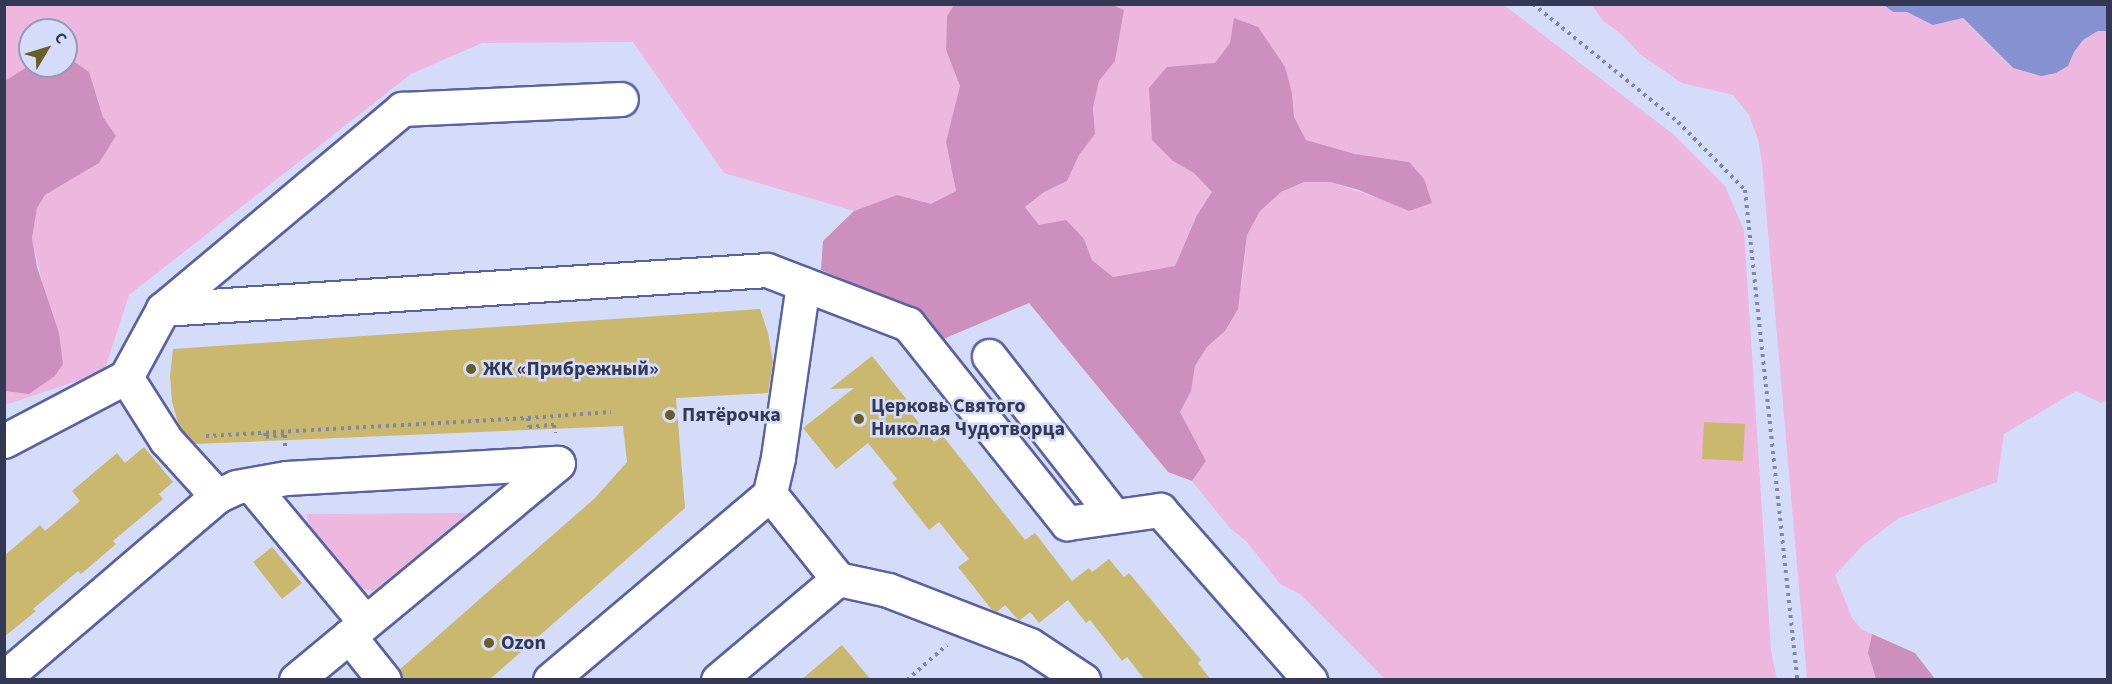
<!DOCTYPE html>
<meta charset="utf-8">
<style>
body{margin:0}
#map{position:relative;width:2112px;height:684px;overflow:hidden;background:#d5dcfa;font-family:"Source Sans 3",sans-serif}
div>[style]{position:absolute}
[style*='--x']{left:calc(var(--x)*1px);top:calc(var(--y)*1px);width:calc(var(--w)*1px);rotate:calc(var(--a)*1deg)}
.green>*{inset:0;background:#edb7df}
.forest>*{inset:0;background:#cd8fbd}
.water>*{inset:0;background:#8691d1}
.building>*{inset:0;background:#cab86e}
.path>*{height:4px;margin-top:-2px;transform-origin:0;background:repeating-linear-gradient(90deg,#8086a3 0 3px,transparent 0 7.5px)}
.roads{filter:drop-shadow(2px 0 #5962a4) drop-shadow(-2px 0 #5962a4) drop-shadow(0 2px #5962a4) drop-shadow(0 -2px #5962a4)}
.minor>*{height:33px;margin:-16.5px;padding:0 16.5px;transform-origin:16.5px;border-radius:16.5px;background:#fff}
.dots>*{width:16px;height:16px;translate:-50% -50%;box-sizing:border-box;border:3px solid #d5dcfa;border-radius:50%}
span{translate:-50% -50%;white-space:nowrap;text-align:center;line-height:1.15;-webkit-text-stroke:5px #d5dcfa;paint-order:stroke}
.poi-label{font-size:20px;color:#333855;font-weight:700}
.left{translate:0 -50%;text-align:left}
.frame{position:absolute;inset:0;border:6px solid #333855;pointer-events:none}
.north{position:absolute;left:18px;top:18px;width:60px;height:60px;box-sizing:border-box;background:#d5dcfa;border:2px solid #949ab8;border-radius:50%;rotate:52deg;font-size:16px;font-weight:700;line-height:24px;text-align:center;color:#333855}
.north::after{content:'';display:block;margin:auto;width:21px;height:27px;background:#695d2a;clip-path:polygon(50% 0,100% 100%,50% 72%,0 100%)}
</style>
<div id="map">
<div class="green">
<div style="clip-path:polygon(5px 5px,954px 5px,947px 16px,946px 50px,960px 86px,946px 142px,956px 191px,931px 205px,897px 195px,854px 211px,724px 173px,633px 42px,482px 43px,411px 74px,129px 295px,104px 372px,5px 405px,5px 391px,29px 394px,46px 299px,32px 238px,37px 208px,45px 195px,99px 163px,116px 136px,103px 117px,97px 96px,66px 56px,66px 30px,30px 30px,30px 65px,5px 81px)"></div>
<div style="clip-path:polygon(1110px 5px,1504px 5px,1673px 134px,1725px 186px,1744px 230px,1771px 651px,1777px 679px,1385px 679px,1300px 594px,1280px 584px,1247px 542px,1229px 527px,1192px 481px,1206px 461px,1180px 412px,1191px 391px,1195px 366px,1207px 347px,1225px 331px,1242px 283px,1247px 235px,1259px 211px,1281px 192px,1304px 182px,1330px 182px,1384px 200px,1409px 162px,1355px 154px,1306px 140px,1294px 117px,1292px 93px,1230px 43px,1215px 64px,1167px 67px,1173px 161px,1194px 173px,1212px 192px,1197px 215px,1175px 266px,1113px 277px,1092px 260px,1084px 239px,1039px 225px,1025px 207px,1044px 192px,1067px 181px,1079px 155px,1095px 134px,1093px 108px,1099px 81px,1115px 61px,1124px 10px)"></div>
<div style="clip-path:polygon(1592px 5px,1884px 5px,1893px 12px,1907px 12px,1933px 25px,1962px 18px,2012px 68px,2041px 76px,2068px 66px,2074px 52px,2083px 40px,2098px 31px,2107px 31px,2107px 399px,2101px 403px,2076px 391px,2004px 434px,1997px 482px,1899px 518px,1862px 546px,1835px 575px,1852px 618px,1862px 630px,1872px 634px,1868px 653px,1876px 679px,1807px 679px,1762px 163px,1758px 139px,1749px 115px,1733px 95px,1682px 83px,1641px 55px,1622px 35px,1602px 20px)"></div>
<div style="clip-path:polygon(468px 513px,374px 591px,357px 588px,312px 531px,306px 514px)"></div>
</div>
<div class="forest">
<div style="clip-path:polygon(1110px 4px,1124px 10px,1115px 61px,1099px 81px,1093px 108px,1095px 134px,1079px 155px,1067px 181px,1044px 192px,1025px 207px,1039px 225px,1066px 220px,1084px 239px,1092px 260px,1113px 277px,1175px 266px,1197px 215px,1212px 192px,1194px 173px,1173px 161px,1152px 140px,1149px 88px,1167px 67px,1215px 63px,1230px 43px,1234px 18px,1258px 27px,1285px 67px,1292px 93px,1294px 117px,1306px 140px,1355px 154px,1409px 162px,1424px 179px,1432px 203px,1409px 211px,1359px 190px,1330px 182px,1304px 182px,1281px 192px,1260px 211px,1247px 235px,1238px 309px,1225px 331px,1207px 347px,1195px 366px,1191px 391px,1180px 412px,1206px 461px,1192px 481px,1168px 472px,1029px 303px,936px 342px,911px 308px,821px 270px,823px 241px,854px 211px,897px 195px,931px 204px,956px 191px,946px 142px,960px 86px,946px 50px,947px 16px,954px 5px)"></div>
<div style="clip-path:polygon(66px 56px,89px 72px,103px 117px,116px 136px,99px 163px,45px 195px,37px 208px,32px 238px,37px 267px,59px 333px,63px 364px,55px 376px,29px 394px,5px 391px,5px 81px,30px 65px,66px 66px)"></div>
<div style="clip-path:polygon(1872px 634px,1915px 653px,1935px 679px,1876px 679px,1868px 653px)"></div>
</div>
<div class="water">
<div style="clip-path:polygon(1884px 5px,2107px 5px,2107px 31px,2098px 31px,2083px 40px,2074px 52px,2068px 66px,2056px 73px,2041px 76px,2013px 68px,1963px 18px,1933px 25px,1907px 12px,1893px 12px)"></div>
</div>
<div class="building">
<div style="clip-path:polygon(760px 309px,768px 333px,773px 362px,768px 393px,676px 398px,685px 508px,489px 680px,402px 680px,399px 670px,595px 498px,627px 462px,623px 426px,195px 444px,179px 426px,172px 402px,170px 376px,173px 349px)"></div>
<div style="clip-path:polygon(872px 356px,908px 401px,904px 404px,934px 442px,943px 436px,1025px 540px,1035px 533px,1072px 581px,1089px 568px,1092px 572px,1109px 559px,1124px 577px,1129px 573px,1201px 660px,1198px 663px,1211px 680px,1145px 680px,1127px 657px,1122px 661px,1090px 620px,1086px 623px,1068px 600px,1039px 623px,1030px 612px,1019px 621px,1005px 605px,997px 612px,992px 610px,958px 567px,969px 559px,939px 522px,929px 530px,892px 483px,897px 479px,868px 443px,836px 469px,803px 428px,854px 388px,830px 389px)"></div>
<div style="clip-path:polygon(1704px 422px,1745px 424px,1743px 461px,1702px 459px)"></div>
<div style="clip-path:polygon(144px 447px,173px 482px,159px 494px,163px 499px,113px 541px,116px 544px,81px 574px,78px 571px,33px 609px,36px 611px,4px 637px,4px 556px,40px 525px,45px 531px,80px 501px,72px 491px,117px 453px,125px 463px)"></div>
<div style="clip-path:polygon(272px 547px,302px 583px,282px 599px,253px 562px)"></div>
<div style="clip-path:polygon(842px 645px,871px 680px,801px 680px)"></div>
</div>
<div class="path">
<div style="--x:1533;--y:4;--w:187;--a:39.1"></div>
<div style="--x:1678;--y:122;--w:95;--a:45.4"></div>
<div style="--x:1745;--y:190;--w:493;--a:83.9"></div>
<div style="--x:528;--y:418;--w:83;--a:-4.1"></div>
<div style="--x:265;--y:433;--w:4;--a:76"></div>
<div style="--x:266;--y:437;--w:19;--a:-6"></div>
<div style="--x:285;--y:435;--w:12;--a:90"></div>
<div style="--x:206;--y:436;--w:323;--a:-3.2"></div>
<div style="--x:528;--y:418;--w:9;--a:84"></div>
<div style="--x:529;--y:427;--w:25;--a:-5"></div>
<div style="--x:554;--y:425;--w:8;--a:83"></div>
<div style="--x:907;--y:680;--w:53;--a:-41.2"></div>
</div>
<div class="roads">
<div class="minor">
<div style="--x:803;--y:284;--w:176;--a:98.2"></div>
<div style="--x:778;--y:458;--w:37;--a:103"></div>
<div style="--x:770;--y:494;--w:109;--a:51.3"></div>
<div style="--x:838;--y:579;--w:51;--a:12.4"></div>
<div style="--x:888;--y:590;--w:152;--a:21.2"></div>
<div style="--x:1030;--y:645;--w:64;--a:33.4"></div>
<div style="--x:163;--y:309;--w:312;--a:-39.9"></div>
<div style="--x:402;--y:109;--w:219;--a:-2.6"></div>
<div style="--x:989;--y:356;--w:203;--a:52"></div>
<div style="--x:126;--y:377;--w:75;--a:57.6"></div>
<div style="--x:166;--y:440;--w:76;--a:47.7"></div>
<div style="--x:4;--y:441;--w:138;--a:-27.7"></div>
<div style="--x:126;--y:377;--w:77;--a:-61.4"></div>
<div style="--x:163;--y:309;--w:605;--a:-3.69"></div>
<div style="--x:767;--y:270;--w:151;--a:21"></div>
<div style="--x:908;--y:324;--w:255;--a:51.4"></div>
<div style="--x:1067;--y:523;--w:94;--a:-8"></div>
<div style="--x:1160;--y:510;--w:227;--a:48.6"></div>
<div style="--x:251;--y:485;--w:178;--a:50.2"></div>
<div style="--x:349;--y:636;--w:56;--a:51.5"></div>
<div style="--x:4;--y:678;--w:280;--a:-40.5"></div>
<div style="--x:217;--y:496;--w:21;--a:-25"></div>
<div style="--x:236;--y:487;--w:51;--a:-10.2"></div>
<div style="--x:286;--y:478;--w:272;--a:-3.2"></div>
<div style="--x:296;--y:680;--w:340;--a:-39.6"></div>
<div style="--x:550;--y:680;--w:288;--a:-40.2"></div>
<div style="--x:718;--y:680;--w:157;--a:-40.1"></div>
</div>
</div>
<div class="dots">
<div style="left:471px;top:369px;background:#695d2a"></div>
<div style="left:670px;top:415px;background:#695d2a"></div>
<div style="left:859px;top:419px;background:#695d2a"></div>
<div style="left:489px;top:643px;background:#695d2a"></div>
</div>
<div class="poi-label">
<span class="left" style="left:483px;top:369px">ЖК «Прибрежный»</span>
<span class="left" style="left:871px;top:418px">Церковь Святого<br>Николая Чудотворца</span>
<span class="left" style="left:682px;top:415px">Пятёрочка</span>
<span class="left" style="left:501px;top:643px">Ozon</span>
</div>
<div class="frame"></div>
<div class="north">С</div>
</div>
